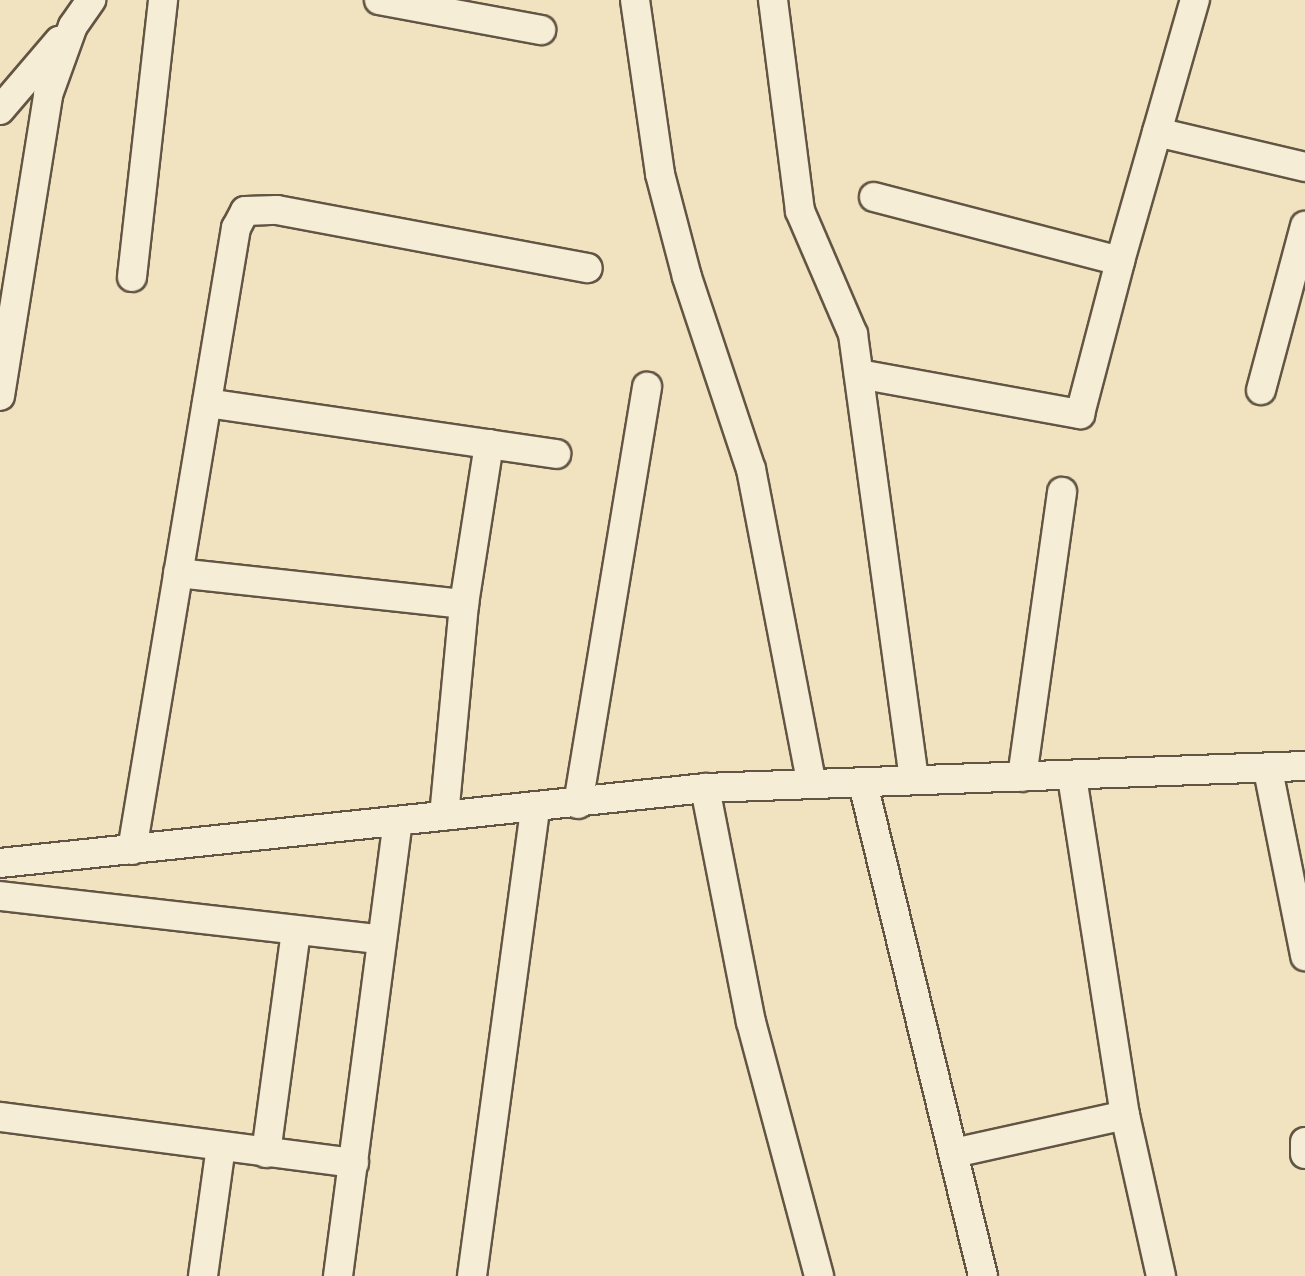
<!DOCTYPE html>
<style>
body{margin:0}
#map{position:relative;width:1305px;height:1276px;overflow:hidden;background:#f1e3c0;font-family:"Old Standard TT",serif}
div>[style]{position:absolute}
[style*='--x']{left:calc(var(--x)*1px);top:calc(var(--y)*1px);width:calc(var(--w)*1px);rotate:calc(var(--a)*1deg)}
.roads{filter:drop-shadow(2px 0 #625543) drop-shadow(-2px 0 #625543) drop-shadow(0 2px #625543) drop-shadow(0 -2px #625543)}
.minor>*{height:28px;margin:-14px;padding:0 14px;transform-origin:14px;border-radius:14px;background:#f6edd6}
span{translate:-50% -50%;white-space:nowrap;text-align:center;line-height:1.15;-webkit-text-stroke:7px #f6edd6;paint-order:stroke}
</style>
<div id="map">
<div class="roads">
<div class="minor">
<div style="--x:379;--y:0;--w:165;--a:10.5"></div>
<div style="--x:635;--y:0;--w:176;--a:81.8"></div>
<div style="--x:660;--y:174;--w:106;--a:75.3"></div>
<div style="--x:687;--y:277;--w:202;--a:71.6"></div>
<div style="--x:751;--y:469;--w:318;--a:79.1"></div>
<div style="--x:773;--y:0;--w:213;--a:82.7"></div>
<div style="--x:800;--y:211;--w:134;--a:66.7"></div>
<div style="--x:853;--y:334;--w:449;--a:82.2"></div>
<div style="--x:0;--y:110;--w:91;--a:-49.5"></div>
<div style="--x:1157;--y:132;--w:152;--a:13.3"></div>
<div style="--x:874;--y:197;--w:254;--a:14.6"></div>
<div style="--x:1120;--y:261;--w:272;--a:-74"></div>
<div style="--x:132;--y:277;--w:279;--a:-83.6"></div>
<div style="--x:859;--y:374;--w:225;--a:10.3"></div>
<div style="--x:1080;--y:414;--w:158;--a:-75.3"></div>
<div style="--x:1261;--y:390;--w:170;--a:-75"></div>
<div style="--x:0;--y:396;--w:305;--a:-80.9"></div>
<div style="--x:48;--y:95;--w:73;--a:-70.1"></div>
<div style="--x:73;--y:26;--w:32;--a:-55"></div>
<div style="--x:207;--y:403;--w:353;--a:8.3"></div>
<div style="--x:178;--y:573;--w:288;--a:6.2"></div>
<div style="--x:1268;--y:770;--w:190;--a:78.7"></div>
<div style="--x:1022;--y:777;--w:288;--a:-82"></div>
<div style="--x:1072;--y:777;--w:342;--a:81.1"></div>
<div style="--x:1125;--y:1115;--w:165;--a:77.4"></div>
<div style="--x:863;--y:784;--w:506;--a:76.29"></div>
<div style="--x:705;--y:788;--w:238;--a:78.9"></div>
<div style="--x:751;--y:1022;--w:263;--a:75"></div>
<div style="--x:578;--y:804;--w:423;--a:-80.6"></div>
<div style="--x:444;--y:816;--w:213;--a:-84.6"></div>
<div style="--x:464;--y:604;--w:162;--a:-81.1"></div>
<div style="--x:132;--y:850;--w:631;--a:-80.51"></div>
<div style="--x:236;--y:228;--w:19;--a:-62"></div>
<div style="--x:245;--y:211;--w:32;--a:-2"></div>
<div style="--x:277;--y:210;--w:316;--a:10.6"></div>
<div style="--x:0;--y:863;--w:709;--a:-6.07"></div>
<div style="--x:705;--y:788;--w:600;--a:-2.1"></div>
<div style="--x:0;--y:896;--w:382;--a:6.5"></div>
<div style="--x:0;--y:1117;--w:357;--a:7.4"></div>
<div style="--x:1305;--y:1142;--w:12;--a:90"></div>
<div style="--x:266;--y:1153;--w:224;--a:-82.3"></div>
<div style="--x:954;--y:1153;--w:175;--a:-12.5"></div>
<div style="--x:203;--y:1276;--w:130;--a:-82.1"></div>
<div style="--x:338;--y:1276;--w:457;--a:-82.5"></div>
<div style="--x:472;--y:1276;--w:471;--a:-82.3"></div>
</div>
</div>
</div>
